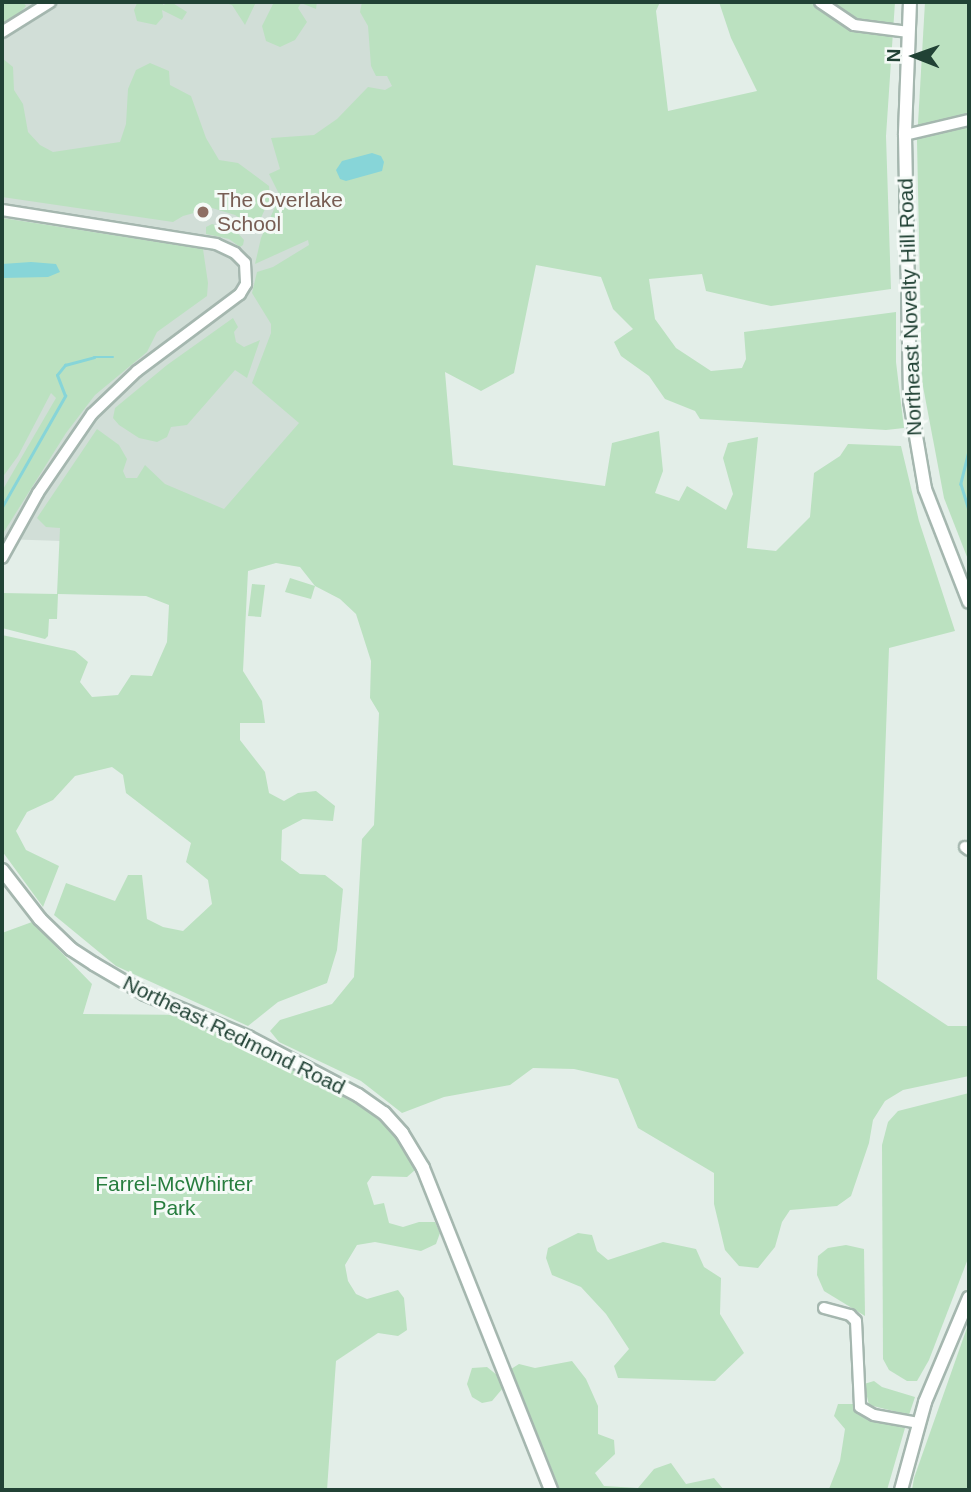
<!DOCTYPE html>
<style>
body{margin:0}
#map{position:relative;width:971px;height:1492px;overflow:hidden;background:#e3eee8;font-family:Arial,sans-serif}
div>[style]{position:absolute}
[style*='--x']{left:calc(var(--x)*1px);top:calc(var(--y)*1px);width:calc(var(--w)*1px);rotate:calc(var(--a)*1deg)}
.built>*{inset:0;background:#d1ded7}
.green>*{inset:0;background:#bbe1c0}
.water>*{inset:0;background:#87d5d8}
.stream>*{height:2.5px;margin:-1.25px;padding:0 1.25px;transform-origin:1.25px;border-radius:1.25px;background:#87d5d8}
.roads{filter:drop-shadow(2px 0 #a5b7af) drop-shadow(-2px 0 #a5b7af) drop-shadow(0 2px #a5b7af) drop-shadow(0 -2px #a5b7af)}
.minor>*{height:10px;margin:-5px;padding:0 5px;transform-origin:5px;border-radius:5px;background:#fff}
.tertiary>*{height:12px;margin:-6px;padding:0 6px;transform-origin:6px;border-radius:6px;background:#fff}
.secondary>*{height:12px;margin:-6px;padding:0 6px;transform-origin:6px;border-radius:6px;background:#fff}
.dots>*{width:19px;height:19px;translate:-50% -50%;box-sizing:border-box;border:4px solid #f5faf7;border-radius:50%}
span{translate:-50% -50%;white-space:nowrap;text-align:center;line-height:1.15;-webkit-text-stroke:6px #f5faf7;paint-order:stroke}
.education-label{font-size:21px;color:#785e54}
.left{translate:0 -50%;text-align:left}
.street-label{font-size:21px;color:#214235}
.park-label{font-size:21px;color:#277d3e}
.frame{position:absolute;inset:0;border:4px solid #214235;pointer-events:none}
.north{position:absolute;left:880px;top:21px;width:70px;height:70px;-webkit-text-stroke:5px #f5faf7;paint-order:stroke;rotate:271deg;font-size:19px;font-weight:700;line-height:28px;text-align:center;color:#214235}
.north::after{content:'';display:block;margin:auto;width:24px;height:32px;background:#214235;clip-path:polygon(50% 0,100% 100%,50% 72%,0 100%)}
</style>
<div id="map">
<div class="built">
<div style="clip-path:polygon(2px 2px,417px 2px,385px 552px,2px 539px)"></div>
</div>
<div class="green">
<div style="clip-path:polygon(2px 2px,23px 2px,26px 6px,16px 17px,2px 24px)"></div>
<div style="clip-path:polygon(163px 2px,163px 5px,171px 2px,187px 12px,182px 20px,162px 10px,163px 17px,156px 25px,137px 21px,134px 10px,137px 3px)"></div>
<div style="clip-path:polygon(222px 2px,256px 2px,245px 25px,232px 5px)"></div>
<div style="clip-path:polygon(274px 2px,317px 2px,316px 9px,301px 3px,298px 8px,307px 22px,295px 40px,280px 47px,266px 41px,262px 26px)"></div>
<div style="clip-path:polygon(362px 2px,660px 2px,656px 11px,668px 111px,757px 91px,731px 38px,719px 2px,895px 2px,886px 136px,891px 289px,771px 306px,706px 291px,702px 274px,649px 279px,655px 319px,676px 348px,711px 371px,742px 368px,746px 359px,744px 332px,896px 312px,896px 362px,904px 428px,886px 430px,700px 419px,695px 411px,665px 399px,649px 376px,621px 356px,614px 342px,633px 329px,613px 309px,601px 277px,536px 265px,514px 373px,481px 391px,445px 372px,453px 465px,605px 486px,612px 443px,659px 431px,663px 471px,655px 493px,679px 501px,687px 486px,726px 510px,733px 494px,723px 458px,728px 443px,758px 437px,747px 548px,776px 551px,810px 517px,814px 473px,840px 456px,848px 444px,901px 446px,919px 521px,955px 631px,889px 648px,877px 979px,948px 1026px,969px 1026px,969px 1076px,903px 1090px,885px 1101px,873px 1120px,869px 1143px,851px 1196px,837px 1206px,790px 1210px,782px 1222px,775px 1247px,758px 1268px,739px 1266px,725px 1250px,714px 1204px,714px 1173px,638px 1128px,618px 1079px,574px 1069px,533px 1068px,510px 1085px,444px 1097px,402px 1113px,361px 1081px,279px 1042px,270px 1031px,280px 1020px,332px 1004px,354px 977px,362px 839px,374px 825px,379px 713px,370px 698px,371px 661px,356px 614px,340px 599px,315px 586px,300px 567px,276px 563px,248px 571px,243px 671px,262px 701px,265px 723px,240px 723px,240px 740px,265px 772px,269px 793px,284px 801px,298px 793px,316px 791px,335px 806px,333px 821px,303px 819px,282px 830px,281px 860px,300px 874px,325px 875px,343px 889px,337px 950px,327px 983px,278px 1002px,248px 1026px,116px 966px,54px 915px,66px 883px,115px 901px,128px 875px,142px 875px,147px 919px,163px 927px,183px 931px,212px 904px,208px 880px,186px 862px,191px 843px,126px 793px,123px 775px,112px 767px,75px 776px,53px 800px,27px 812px,16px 831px,26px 850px,59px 866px,43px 907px,2px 851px,2px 635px,75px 651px,88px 662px,80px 682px,92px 697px,118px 695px,131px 675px,152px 676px,167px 642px,169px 605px,146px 596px,58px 594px,57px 619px,49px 619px,48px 636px,45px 639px,2px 628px,2px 593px,57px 594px,60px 528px,46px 527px,37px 518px,97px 429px,119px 445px,127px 459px,123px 471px,126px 478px,137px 478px,145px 465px,165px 484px,224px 509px,299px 423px,252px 383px,271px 333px,271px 324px,252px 293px,257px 272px,273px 267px,309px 245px,308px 240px,255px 264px,261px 238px,280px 196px,269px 174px,280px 169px,271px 138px,314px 135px,337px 119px,368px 87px,385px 90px,392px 86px,387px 76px,376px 76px,371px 66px,368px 26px,360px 12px)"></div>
<div style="clip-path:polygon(925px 2px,969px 2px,969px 562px,944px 498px,922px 381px,917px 141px)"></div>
<div style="clip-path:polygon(2px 58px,13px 67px,14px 90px,23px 104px,28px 132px,40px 145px,53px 152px,120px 142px,126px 124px,128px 89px,136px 70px,150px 63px,169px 71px,170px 85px,191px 96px,206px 138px,219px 160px,238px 163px,269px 186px,270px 198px,260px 220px,253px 227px,235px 215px,212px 208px,183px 216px,173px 222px,2px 197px)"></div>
<div style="clip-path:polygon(2px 218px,203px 249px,208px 283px,207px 296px,157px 332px,147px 352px,95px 395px,66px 433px,2px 535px,2px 491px,56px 398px,51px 393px,18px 456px,2px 478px)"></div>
<div style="clip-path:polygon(212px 224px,236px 231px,244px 240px,243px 245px,240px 247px,229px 239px,206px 234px,206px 227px)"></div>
<div style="clip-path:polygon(233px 318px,238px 327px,234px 332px,236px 342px,244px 347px,260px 340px,247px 378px,235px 370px,187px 425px,171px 427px,167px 437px,157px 442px,139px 438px,119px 425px,113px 418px,115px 408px,167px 365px)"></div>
<div style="clip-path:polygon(290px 578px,315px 586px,311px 599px,285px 592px)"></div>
<div style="clip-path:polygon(252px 584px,265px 585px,261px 617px,248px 616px)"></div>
<div style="clip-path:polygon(32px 922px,92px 984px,83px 1014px,194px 1015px,368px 1107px,398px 1137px,415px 1170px,407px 1177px,372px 1176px,367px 1183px,374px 1205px,384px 1203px,389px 1223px,403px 1227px,419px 1222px,435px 1222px,440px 1233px,436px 1244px,421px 1251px,375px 1242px,357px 1245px,345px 1265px,348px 1281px,356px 1294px,367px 1299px,398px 1290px,404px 1298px,407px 1330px,398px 1336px,378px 1333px,336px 1361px,327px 1490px,2px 1490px,2px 933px)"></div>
<div style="clip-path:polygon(969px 1093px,969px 1256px,929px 1360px,917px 1381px,907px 1381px,889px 1370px,883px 1359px,882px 1145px,888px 1122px,898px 1111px)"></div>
<div style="clip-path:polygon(578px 1233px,592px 1235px,597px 1251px,608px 1260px,663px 1242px,696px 1249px,704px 1267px,721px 1278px,720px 1314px,744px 1353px,715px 1381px,618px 1378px,614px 1366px,629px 1349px,606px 1314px,581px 1287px,552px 1275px,546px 1258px,548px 1248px)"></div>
<div style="clip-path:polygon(846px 1245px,864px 1249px,865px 1316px,824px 1291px,817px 1275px,818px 1256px,828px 1248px)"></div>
<div style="clip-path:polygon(969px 1322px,969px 1490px,912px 1490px,914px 1478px)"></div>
<div style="clip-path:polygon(572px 1361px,586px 1379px,598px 1406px,598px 1434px,614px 1440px,615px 1454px,595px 1473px,604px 1486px,638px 1488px,654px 1469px,671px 1463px,686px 1484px,714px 1478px,724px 1490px,560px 1490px,511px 1369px,519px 1364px,535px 1368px)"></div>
<div style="clip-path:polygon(487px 1367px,497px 1375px,503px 1388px,492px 1401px,482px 1403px,472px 1397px,467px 1384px,472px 1368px)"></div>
<div style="clip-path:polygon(874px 1381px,882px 1387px,915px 1397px,909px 1415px,869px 1405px,864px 1384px)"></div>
<div style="clip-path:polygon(838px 1404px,853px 1404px,863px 1417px,905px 1428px,887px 1490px,816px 1490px,829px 1489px,840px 1461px,845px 1429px,834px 1416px)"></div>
</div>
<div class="water">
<div style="clip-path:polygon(372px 153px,381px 156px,384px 162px,382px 171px,346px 181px,340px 179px,336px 170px,342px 161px)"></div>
<div style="clip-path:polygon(31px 262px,56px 264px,60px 272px,48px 277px,2px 278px,2px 264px)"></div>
</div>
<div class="stream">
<div style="--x:969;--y:451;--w:34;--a:104"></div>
<div style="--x:961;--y:484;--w:28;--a:73"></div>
<div style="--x:2;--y:507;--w:128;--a:-60.4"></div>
<div style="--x:65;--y:396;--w:22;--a:-111"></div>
<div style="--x:57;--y:375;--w:13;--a:-51"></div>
<div style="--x:65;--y:365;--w:30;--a:-15"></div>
<div style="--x:94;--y:357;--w:19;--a:0"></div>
</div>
<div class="roads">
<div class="minor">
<div style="--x:820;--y:2;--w:41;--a:34.1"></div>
<div style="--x:854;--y:25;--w:55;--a:7.3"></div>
<div style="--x:2;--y:32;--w:57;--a:-32"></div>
<div style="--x:905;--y:135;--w:66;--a:-13.2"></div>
<div style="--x:2;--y:210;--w:217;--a:9"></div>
<div style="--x:216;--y:244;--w:21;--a:25"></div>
<div style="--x:235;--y:253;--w:14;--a:45"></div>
<div style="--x:245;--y:263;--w:21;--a:87"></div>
<div style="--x:246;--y:284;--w:12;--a:121"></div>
<div style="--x:240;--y:294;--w:129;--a:143.2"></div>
<div style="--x:137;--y:371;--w:62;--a:136.3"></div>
<div style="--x:92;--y:414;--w:96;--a:124.4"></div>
<div style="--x:38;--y:493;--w:74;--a:119"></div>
<div style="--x:965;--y:847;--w:5;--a:37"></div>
<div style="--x:824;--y:1308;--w:27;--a:15"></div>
<div style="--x:850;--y:1315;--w:8;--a:45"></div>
<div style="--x:856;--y:1321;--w:86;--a:87.3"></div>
<div style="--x:860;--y:1407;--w:16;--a:30"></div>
<div style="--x:874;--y:1415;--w:46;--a:10.1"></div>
</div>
<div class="tertiary">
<div style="--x:2;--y:870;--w:62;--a:52.2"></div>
<div style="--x:40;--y:919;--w:43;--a:44.1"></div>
<div style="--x:71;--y:949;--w:27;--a:33"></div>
<div style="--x:94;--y:964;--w:59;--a:30.5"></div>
<div style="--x:145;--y:994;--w:112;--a:22.7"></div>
<div style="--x:248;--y:1037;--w:124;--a:27.8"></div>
<div style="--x:358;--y:1095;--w:32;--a:35"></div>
<div style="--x:384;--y:1113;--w:27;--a:48"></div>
<div style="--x:402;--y:1133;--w:41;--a:59"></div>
<div style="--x:423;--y:1168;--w:347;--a:68.3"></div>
</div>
<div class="secondary">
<div style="--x:910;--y:2;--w:133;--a:92.2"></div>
<div style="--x:905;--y:135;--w:266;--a:88.9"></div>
<div style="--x:910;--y:401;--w:89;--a:80.3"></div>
<div style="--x:925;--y:489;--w:121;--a:68.7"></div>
<div style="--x:901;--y:1490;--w:91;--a:-74.7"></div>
<div style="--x:925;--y:1402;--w:113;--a:-67.1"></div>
</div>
</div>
<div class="dots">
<div style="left:203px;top:212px;background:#8d6e63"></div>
</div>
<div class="education-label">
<span class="left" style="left:217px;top:212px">The Overlake<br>School</span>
</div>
<div class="street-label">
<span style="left:910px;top:307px;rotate:-92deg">Northeast Novelty Hill Road</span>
<span style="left:234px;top:1035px;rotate:26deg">Northeast Redmond Road</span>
</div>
<div class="park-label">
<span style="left:174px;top:1196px">Farrel-McWhirter<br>Park</span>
</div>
<div class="frame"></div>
<div class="north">N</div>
</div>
